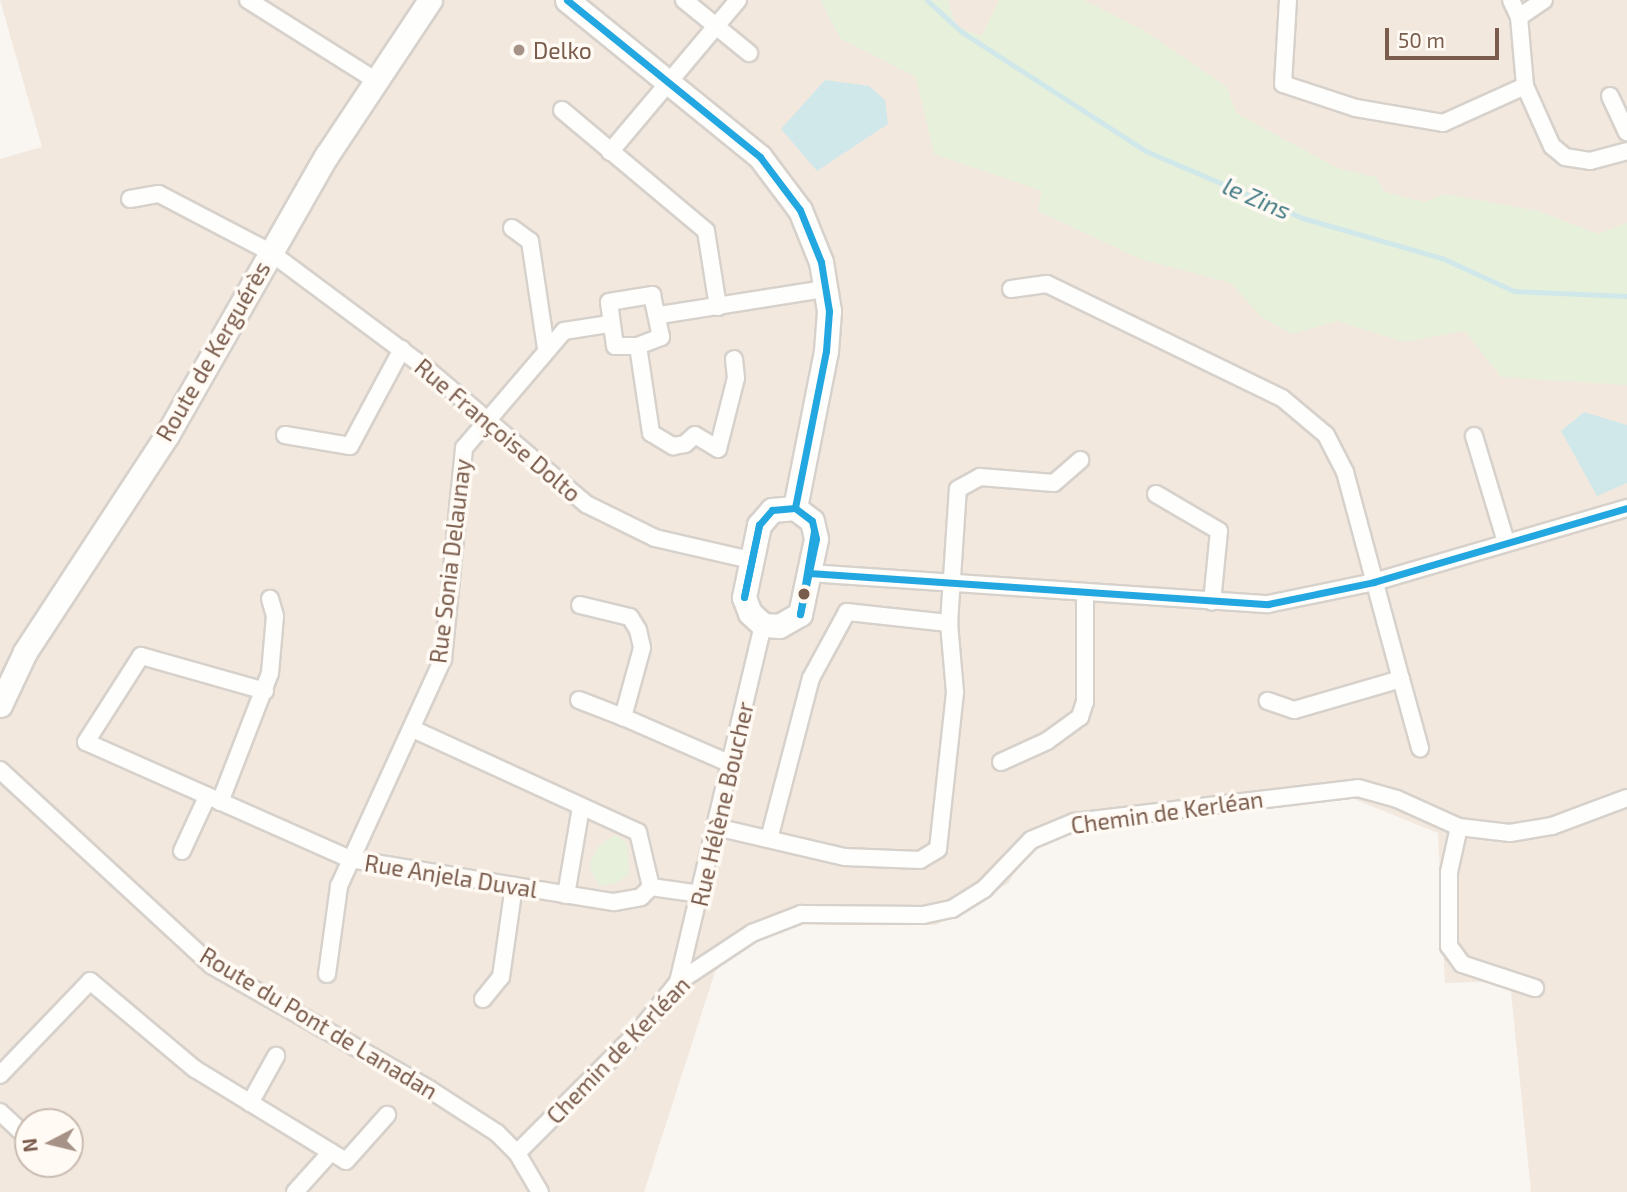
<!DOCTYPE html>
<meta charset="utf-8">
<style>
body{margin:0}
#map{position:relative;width:1627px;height:1192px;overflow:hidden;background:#f9f5f0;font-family:"Exo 2",sans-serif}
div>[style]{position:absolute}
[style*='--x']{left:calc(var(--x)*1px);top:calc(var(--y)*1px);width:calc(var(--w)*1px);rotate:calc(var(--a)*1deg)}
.residential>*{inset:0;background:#f2e8de}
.green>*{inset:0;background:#e7f0db}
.water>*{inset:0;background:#d0e8ea}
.stream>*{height:4.5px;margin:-2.25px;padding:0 2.25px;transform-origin:2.25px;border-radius:2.25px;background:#d0e8ea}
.roads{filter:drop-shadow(2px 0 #d7d1cb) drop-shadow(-2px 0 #d7d1cb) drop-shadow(0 2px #d7d1cb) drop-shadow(0 -2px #d7d1cb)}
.street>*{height:16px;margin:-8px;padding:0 8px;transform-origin:8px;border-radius:8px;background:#fefefd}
.secondary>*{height:23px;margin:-11.5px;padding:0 11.5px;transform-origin:11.5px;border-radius:11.5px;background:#fefefd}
.bus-1>*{height:7px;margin:-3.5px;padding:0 3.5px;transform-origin:3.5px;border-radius:3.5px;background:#23a7e0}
.dots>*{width:19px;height:19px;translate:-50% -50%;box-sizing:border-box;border:4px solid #fffaf3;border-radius:50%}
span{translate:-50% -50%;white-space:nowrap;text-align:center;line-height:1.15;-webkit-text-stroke:7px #fffaf3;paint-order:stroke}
.poi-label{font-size:23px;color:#7a5c4d}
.left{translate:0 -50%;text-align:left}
.street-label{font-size:23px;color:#7a5c4d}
.water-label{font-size:24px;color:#437c86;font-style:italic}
.north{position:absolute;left:14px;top:1108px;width:70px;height:70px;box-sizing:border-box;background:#fffaf3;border:2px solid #cabbb1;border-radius:50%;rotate:263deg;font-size:19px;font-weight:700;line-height:28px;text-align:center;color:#7a5c4d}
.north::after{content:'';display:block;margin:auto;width:24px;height:32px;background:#a69286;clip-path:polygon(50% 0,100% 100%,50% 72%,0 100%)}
.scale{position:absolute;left:1385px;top:28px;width:114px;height:32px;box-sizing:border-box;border:4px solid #7a5c4d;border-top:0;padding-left:9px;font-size:21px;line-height:24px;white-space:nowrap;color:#7a5c4d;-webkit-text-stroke:5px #fffaf3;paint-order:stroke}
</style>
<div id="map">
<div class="residential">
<div style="clip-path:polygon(evenodd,0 0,1627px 0,1627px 1192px,1531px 1192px,1510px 981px,1445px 983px,1438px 833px,1344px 795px,1058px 833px,1020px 858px,1009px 883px,936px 925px,782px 924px,731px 955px,715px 972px,644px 1192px,0 1192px,0 159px,42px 147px,0 0,28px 1122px,70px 1122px,70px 1164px,28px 1164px,28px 1122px)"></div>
</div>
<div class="green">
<div style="clip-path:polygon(820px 0,948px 0,956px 27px,982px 36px,999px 0,1084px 0,1143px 30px,1227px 87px,1236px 113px,1337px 168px,1376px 177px,1384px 192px,1424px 202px,1445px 194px,1538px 211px,1598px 234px,1627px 223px,1627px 385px,1501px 377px,1465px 331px,1404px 342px,1337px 321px,1292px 334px,1261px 317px,1231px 283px,1140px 259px,1038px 211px,1042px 191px,934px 154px,916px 77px,841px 39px)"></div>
<div style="clip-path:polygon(615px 835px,627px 843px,629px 874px,617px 883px,600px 886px,590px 870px,591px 860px,599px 846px)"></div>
</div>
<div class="water">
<div style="clip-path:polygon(825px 80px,869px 86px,885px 100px,888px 124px,817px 171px,781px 129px)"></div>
<div style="clip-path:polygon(1584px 412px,1627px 425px,1627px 483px,1597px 496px,1561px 431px)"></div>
</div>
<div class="stream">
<div style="--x:927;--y:0;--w:47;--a:42.4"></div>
<div style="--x:962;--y:32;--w:219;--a:32.9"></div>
<div style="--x:1146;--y:151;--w:171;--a:23.1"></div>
<div style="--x:1303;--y:218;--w:145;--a:16.1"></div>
<div style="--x:1442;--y:258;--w:79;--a:24.6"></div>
<div style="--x:1514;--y:291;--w:113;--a:2.5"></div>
</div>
<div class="roads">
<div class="street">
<div style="--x:248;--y:0;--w:150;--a:32.2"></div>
<div style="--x:684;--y:0;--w:84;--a:39.2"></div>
<div style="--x:1288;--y:0;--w:84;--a:93.4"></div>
<div style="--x:1283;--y:84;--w:77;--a:18.2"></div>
<div style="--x:1356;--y:108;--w:88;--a:9.8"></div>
<div style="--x:1443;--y:123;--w:90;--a:-24.3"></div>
<div style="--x:1511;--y:0;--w:19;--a:65"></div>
<div style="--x:1519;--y:17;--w:69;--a:85"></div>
<div style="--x:1525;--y:86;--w:66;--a:65.8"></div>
<div style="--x:1552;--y:146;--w:17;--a:40"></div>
<div style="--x:1565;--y:157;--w:25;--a:9"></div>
<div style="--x:1590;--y:161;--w:38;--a:-15"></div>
<div style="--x:1519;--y:17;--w:30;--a:-34"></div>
<div style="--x:1610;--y:96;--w:40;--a:65"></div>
<div style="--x:562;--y:110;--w:188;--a:40"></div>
<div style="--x:706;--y:231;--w:77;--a:81"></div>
<div style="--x:610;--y:152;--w:199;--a:-49.9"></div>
<div style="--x:130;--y:199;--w:29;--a:-10"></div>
<div style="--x:159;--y:194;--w:125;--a:27.6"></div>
<div style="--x:270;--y:252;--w:196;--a:36.7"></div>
<div style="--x:427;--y:369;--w:209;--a:40.3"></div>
<div style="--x:586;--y:504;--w:77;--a:26.2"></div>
<div style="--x:655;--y:538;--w:98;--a:13"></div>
<div style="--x:512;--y:228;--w:22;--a:36"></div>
<div style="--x:530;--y:241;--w:108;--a:81.5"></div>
<div style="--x:1011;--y:289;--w:36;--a:-8"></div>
<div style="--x:1047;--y:284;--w:261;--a:25.9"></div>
<div style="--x:1282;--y:398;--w:57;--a:40.1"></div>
<div style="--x:1326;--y:435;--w:42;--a:62.8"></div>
<div style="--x:1345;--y:472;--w:214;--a:74.9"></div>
<div style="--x:1401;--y:679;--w:111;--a:163.8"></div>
<div style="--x:1294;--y:710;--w:28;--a:-161"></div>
<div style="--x:652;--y:295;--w:43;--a:77.9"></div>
<div style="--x:661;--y:337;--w:25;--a:159"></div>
<div style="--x:638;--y:346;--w:23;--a:180"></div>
<div style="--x:615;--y:346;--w:44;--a:-97.8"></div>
<div style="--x:609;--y:302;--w:44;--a:-9.2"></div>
<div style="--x:660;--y:315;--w:167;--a:-9"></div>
<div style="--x:638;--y:346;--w:88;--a:81.5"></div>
<div style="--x:651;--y:433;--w:26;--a:31"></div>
<div style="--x:673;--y:446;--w:12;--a:-9"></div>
<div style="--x:685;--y:444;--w:13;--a:-42"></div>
<div style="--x:695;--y:435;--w:27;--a:31"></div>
<div style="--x:718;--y:449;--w:73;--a:-75.8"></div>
<div style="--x:736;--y:378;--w:19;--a:-96"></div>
<div style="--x:285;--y:435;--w:66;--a:9.6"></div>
<div style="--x:350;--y:446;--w:110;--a:-61.8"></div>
<div style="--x:1474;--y:436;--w:111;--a:73.2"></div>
<div style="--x:1156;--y:494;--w:73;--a:30.4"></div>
<div style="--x:1219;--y:531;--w:71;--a:95.6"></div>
<div style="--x:809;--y:573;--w:460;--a:3.9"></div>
<div style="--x:1268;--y:604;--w:108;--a:-11.7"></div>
<div style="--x:1374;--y:582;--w:264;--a:-16.3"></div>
<div style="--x:580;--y:605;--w:51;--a:13.5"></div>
<div style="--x:630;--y:617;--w:15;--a:58"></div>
<div style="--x:638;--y:630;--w:18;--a:77"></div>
<div style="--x:642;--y:648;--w:72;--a:105.4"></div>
<div style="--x:623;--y:717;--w:118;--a:23.5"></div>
<div style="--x:1401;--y:679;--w:72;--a:74.6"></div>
<div style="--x:265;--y:691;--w:129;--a:-164.2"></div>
<div style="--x:141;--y:656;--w:102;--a:122.6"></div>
<div style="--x:86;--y:742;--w:289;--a:23.9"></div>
<div style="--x:350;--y:859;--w:267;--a:9.3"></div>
<div style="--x:614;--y:902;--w:27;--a:-10"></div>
<div style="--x:641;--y:897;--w:14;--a:-45"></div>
<div style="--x:579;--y:700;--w:47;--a:21.1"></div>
<div style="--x:413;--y:729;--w:247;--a:24.6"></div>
<div style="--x:638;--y:832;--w:57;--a:76.7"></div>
<div style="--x:1001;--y:762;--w:51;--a:-24.5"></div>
<div style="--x:1047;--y:741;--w:41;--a:-36"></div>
<div style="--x:1080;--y:717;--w:16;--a:-72"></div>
<div style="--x:1085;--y:702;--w:109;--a:-90"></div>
<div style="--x:0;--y:770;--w:287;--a:42.7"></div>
<div style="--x:211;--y:965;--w:251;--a:29.6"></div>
<div style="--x:429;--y:1089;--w:81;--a:32.9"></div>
<div style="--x:497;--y:1133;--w:28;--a:45"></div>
<div style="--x:517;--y:1153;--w:45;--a:59.5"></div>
<div style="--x:220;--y:802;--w:138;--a:-68.8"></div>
<div style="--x:270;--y:673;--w:57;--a:-85"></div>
<div style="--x:275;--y:616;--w:18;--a:-106"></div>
<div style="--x:716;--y:827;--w:132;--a:13.1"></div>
<div style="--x:845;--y:857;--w:75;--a:2.3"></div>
<div style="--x:920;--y:860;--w:21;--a:-31"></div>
<div style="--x:938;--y:849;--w:158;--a:-83.8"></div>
<div style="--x:955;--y:692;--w:69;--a:-95"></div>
<div style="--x:949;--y:623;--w:134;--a:-86.2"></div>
<div style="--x:958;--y:489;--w:25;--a:-29"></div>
<div style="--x:980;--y:477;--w:74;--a:4.6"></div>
<div style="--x:1054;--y:483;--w:35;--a:-41"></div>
<div style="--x:1459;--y:827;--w:46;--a:102.5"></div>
<div style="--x:1449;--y:872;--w:74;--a:90"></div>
<div style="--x:1449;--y:946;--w:22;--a:54"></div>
<div style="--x:1462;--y:964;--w:77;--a:18.2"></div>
<div style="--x:769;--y:839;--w:166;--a:-75.4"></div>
<div style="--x:811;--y:678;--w:75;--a:-61.4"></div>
<div style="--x:847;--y:612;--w:103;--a:6.2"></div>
<div style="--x:182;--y:851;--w:60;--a:-65.2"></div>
<div style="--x:651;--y:887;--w:50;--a:8"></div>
<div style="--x:566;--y:895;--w:89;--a:-80.3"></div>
<div style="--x:327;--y:974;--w:89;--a:-82.2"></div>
<div style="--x:339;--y:886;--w:250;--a:-65.4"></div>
<div style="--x:443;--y:659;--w:212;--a:-84.3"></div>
<div style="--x:464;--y:448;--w:154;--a:-49.5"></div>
<div style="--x:564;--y:331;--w:46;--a:-8.8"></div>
<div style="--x:678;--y:982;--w:367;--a:-76.6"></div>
<div style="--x:483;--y:999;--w:28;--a:-51"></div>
<div style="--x:501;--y:977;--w:92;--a:-81.9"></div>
<div style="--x:0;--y:1075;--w:130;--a:-46.2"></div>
<div style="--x:90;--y:981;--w:137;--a:40"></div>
<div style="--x:195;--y:1069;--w:159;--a:31.4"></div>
<div style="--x:331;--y:1152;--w:54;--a:132"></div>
<div style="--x:250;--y:1103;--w:54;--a:-61"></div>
<div style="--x:0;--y:1112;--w:38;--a:43"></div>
<div style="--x:331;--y:1152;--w:17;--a:31"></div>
<div style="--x:346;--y:1161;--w:62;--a:-48.3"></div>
<div style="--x:517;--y:1153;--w:174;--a:-45"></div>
<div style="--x:640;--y:1030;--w:61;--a:-51.6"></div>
<div style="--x:678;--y:982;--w:89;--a:-33.5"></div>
<div style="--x:752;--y:933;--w:53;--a:-21.2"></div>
<div style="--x:801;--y:914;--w:122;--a:0.5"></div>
<div style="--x:923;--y:915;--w:30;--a:-12"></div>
<div style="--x:952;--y:909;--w:38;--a:-32"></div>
<div style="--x:984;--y:889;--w:68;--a:-46.2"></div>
<div style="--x:1031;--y:840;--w:47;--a:-22.7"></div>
<div style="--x:1074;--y:822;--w:286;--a:-6.8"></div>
<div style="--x:1358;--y:788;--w:41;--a:15.8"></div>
<div style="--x:1397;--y:799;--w:68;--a:24.3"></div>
<div style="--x:1459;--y:827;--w:51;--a:6.7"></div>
<div style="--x:1510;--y:833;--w:43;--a:-9.5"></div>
<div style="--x:1552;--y:826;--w:80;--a:-20.5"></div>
</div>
<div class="secondary">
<div style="--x:567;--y:0;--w:249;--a:39.1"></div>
<div style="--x:760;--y:157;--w:66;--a:53"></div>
<div style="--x:800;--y:210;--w:56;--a:68"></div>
<div style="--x:821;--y:262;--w:50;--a:80.7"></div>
<div style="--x:829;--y:311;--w:40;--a:94.3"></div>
<div style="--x:826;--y:351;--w:160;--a:101.2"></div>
<div style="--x:795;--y:508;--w:21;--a:37"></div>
<div style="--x:812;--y:521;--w:18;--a:77"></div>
<div style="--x:816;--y:539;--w:77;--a:102"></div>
<div style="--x:800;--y:614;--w:24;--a:150"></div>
<div style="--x:779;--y:626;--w:16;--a:-176"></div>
<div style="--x:763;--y:625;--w:18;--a:-137"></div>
<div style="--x:750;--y:613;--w:17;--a:-111"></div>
<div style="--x:744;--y:597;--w:74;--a:-78.2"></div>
<div style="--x:759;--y:525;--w:20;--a:-49"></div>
<div style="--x:772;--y:510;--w:23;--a:-5"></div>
<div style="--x:0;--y:705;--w:59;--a:-64.7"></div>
<div style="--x:25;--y:652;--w:259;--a:-56.8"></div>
<div style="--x:167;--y:435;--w:322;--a:-60.3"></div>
<div style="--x:327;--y:155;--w:186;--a:-56.4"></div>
</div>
</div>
<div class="bus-1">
<div style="--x:567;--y:0;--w:249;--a:39.1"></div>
<div style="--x:760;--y:157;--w:66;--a:53"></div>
<div style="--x:800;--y:210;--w:56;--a:68"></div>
<div style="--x:821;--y:262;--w:50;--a:80.7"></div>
<div style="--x:829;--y:311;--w:40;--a:94.3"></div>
<div style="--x:826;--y:351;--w:160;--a:101.2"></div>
<div style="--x:759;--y:525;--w:20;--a:-49"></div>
<div style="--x:772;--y:510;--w:23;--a:-5"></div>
<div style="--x:795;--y:508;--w:21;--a:37"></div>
<div style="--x:812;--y:521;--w:18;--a:77"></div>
<div style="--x:816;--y:539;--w:77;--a:102"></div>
<div style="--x:809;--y:573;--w:460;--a:3.9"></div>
<div style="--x:1268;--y:604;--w:108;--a:-11.7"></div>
<div style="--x:1374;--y:582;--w:264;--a:-16.3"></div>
<div style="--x:744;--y:597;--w:74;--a:-78.2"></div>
<div style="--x:744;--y:597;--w:74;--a:-78.2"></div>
<div style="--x:800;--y:614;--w:84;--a:-80.4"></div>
</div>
<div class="dots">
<div style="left:519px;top:50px;background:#a69286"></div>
<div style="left:804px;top:594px;background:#7a5c4d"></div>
</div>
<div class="poi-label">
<span class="left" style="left:533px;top:50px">Delko</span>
</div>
<div class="street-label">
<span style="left:213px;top:351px;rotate:-60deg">Route de Kerguérès</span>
<span style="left:498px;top:430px;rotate:40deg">Rue Françoise Dolto</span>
<span style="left:450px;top:561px;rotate:-83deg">Rue Sonia Delaunay</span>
<span style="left:722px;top:804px;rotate:-77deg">Rue Hélène Boucher</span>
<span style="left:1167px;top:812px;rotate:-8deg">Chemin de Kerléan</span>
<span style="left:451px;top:876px;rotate:9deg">Rue Anjela Duval</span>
<span style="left:319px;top:1023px;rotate:31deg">Route du Pont de Lanadan</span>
<span style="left:618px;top:1050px;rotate:-46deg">Chemin de Kerléan</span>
</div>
<div class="water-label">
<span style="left:1257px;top:198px;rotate:23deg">le Zins</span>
</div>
<div class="north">N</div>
<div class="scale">50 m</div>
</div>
